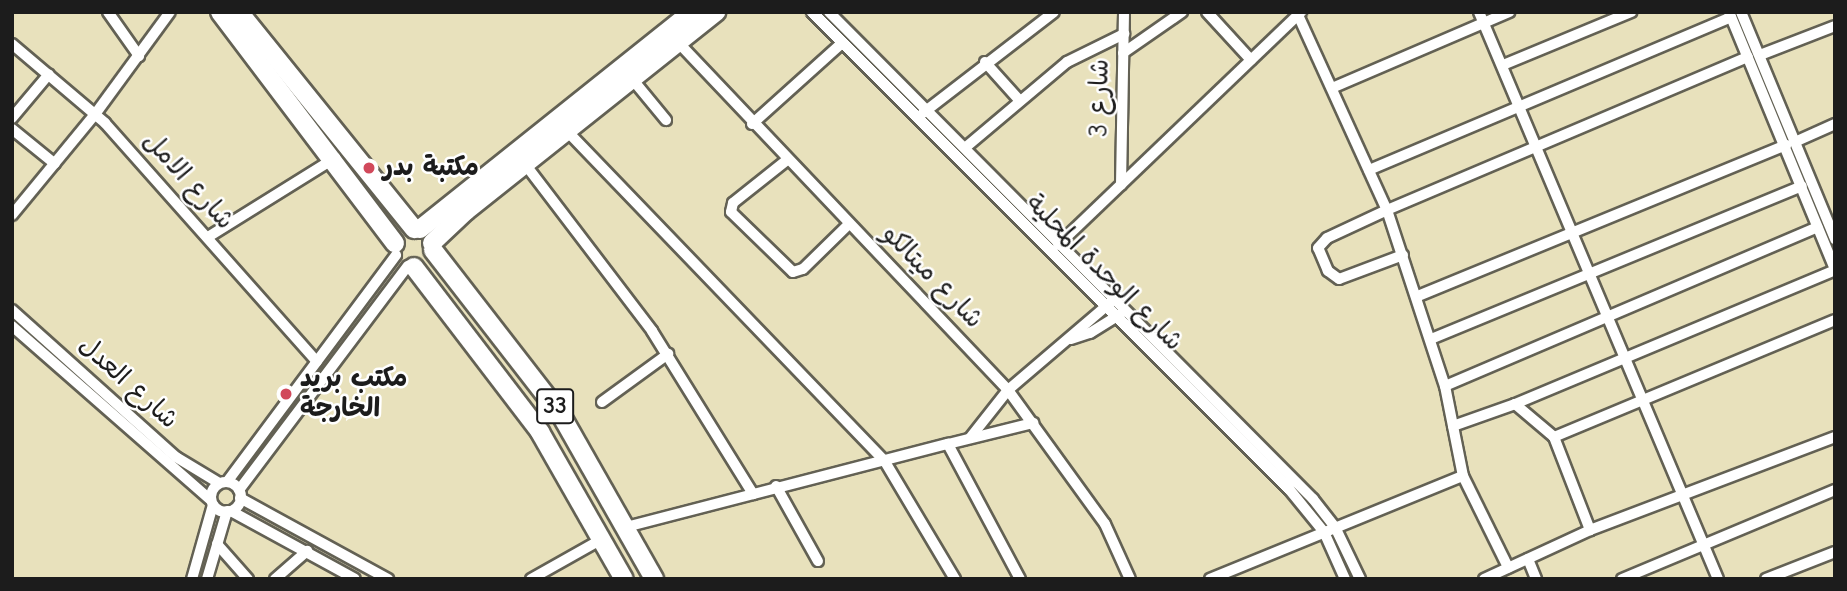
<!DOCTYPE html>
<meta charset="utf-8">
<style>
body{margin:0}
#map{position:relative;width:1847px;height:591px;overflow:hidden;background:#e8e1bc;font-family:"Comic Neue","Playpen Sans Arabic",sans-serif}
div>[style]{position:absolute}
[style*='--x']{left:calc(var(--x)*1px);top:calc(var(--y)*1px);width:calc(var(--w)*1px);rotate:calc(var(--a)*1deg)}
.roads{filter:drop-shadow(2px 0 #636154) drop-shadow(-2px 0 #636154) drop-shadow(0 2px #636154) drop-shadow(0 -2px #636154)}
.minor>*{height:10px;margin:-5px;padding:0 5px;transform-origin:5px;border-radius:5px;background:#fff}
.minor>.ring{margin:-5px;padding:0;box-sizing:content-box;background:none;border:10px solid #fff;border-radius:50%}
.trunk>*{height:18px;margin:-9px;padding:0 9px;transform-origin:9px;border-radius:9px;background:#fff}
.dots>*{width:19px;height:19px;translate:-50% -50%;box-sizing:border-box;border:4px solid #fff;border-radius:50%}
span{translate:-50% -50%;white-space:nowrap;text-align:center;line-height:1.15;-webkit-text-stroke:5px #fff;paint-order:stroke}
.shield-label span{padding:2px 5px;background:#fff;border:2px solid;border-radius:5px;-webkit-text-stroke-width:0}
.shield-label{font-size:24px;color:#1c1c1c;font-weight:700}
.street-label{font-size:26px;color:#1c1c1c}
.poi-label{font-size:26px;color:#1c1c1c;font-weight:700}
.left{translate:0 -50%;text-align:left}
.frame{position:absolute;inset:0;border:14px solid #1c1c1c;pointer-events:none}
</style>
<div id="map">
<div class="roads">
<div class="minor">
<div style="--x:108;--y:12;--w:54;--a:54.8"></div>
<div style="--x:812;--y:12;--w:675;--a:45"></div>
<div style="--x:1289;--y:489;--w:55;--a:50.9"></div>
<div style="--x:1324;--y:532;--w:51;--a:65.9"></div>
<div style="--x:829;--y:12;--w:687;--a:45.18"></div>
<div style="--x:1313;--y:499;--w:36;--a:52"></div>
<div style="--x:1335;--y:527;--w:58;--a:64.3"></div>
<div style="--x:1207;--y:12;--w:65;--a:47.5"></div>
<div style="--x:1479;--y:12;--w:615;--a:67.14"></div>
<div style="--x:1729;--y:12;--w:278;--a:67.6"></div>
<div style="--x:1741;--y:12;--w:246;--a:67.5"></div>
<div style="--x:1298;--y:15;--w:214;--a:65.5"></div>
<div style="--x:1387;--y:210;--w:185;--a:71.8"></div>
<div style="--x:1445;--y:386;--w:92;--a:78.7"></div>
<div style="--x:1463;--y:476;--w:102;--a:63.7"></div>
<div style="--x:674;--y:38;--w:485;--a:46.5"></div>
<div style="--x:1008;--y:390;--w:165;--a:54.1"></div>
<div style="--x:1105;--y:524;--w:60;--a:65.6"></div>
<div style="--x:12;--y:44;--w:122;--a:40.3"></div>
<div style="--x:105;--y:123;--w:319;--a:48.4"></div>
<div style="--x:1123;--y:53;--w:72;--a:-34.8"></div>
<div style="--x:1760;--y:55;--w:80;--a:-21.1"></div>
<div style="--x:985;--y:62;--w:52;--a:48.1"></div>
<div style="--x:1503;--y:65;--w:139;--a:-22.5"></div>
<div style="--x:633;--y:80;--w:52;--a:50.5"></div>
<div style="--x:1332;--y:88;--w:193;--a:-23.2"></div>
<div style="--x:923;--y:113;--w:165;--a:-37.6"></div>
<div style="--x:12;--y:118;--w:57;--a:-49.9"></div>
<div style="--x:752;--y:124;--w:120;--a:-42"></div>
<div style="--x:12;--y:129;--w:55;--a:39.1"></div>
<div style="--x:567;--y:131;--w:457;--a:46.1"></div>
<div style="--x:884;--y:460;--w:139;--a:59.2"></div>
<div style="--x:1797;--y:141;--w:42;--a:-24.1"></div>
<div style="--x:966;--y:147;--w:132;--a:-40.1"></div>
<div style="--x:1067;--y:62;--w:64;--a:-26.2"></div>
<div style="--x:787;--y:160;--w:69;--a:141.5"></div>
<div style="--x:733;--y:203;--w:9;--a:103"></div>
<div style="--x:731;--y:212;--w:86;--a:44.1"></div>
<div style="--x:793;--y:272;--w:10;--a:-17"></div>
<div style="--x:803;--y:269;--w:64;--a:-44.4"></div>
<div style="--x:525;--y:164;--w:210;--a:52.7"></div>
<div style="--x:652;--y:331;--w:192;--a:58.2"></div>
<div style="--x:1369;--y:170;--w:393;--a:-22.9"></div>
<div style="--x:1121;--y:185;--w:173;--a:-89"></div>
<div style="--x:12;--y:215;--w:132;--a:-50.5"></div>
<div style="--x:96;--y:113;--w:125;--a:-53.8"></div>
<div style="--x:208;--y:237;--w:150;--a:-31.9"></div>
<div style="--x:1058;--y:245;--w:337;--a:-43.8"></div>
<div style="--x:1403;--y:255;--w:68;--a:159.4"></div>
<div style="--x:1339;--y:279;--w:14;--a:-144"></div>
<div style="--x:1328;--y:271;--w:25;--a:-113"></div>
<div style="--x:1318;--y:248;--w:13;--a:-48"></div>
<div style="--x:1327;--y:238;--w:66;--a:-25"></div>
<div style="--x:1387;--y:210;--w:392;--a:-23"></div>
<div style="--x:1418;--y:296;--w:398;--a:-22.3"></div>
<div style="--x:12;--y:310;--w:220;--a:41.9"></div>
<div style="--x:176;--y:457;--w:50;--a:31.2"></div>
<div style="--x:12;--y:326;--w:264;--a:41.2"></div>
<div style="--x:1071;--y:339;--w:20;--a:-18"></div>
<div style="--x:1090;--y:333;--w:36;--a:-32"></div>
<div style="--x:1431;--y:339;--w:401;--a:-22.4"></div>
<div style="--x:1445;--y:386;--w:405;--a:-23.1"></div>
<div style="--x:602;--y:402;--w:82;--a:-36"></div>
<div style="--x:1515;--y:404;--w:347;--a:-22.7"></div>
<div style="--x:1453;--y:426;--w:66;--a:-19.5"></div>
<div style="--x:1515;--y:404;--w:51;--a:40.2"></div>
<div style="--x:1554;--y:437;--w:304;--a:-22.6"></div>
<div style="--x:1554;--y:437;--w:100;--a:68.8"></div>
<div style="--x:970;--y:438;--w:61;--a:-51.6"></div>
<div style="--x:1008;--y:390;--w:134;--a:-40.5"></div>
<div style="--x:227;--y:482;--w:283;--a:-53.3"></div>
<div class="ring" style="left:211px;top:482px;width:20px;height:20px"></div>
<div style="--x:776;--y:486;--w:86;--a:60.8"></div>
<div style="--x:239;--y:490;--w:281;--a:-53"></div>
<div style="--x:240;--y:498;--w:169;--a:28.7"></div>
<div style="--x:231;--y:511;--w:141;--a:28.7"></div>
<div style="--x:626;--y:527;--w:333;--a:-14.5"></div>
<div style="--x:217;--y:544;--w:47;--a:48.5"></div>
<div style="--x:1528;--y:559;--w:22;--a:68"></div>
<div style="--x:192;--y:579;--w:77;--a:-74.2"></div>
<div style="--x:207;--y:579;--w:71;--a:-73.6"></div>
<div style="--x:275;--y:579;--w:43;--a:-41.2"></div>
<div style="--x:531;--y:579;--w:81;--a:-29.4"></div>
<div style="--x:1020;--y:579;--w:153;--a:-118.1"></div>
<div style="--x:948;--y:444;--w:88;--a:-13.9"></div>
<div style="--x:1210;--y:579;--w:273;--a:-22.2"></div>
<div style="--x:1484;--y:579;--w:117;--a:-24.8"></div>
<div style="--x:1590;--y:530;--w:262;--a:-20.8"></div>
<div style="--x:1622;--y:579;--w:231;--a:-22.7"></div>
<div style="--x:1766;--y:579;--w:74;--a:-21.4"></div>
</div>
<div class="trunk">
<div style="--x:220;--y:12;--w:290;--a:52.9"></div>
<div style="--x:239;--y:12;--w:279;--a:51.1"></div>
<div style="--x:420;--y:229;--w:348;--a:-38.6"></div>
<div style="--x:432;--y:243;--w:47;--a:-43.3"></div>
<div style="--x:466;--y:211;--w:320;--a:-38.5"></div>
<div style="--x:433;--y:250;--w:209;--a:52.2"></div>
<div style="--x:561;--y:415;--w:189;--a:60.4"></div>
<div style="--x:414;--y:267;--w:208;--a:52.6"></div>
<div style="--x:540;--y:432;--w:169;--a:60.3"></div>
</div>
</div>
<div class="dots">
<div style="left:369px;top:168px;background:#d1495b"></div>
<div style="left:286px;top:394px;background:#d1495b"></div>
</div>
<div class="shield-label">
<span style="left:555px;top:406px">33</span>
</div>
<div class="street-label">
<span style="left:1100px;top:98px;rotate:-89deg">شارع 3</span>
<span style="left:188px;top:181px;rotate:48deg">شارع الامل</span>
<span style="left:1104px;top:273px;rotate:45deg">شارع الوحدة المحلية</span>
<span style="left:932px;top:277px;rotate:46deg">شارع ميتالكو</span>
<span style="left:128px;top:383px;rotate:42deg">شارع العدل</span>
</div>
<div class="poi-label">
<span class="left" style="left:383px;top:168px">مكتبة بدر</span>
<span class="left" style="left:300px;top:394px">مكتب بريد<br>الخارجة</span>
</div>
<div class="frame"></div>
</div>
